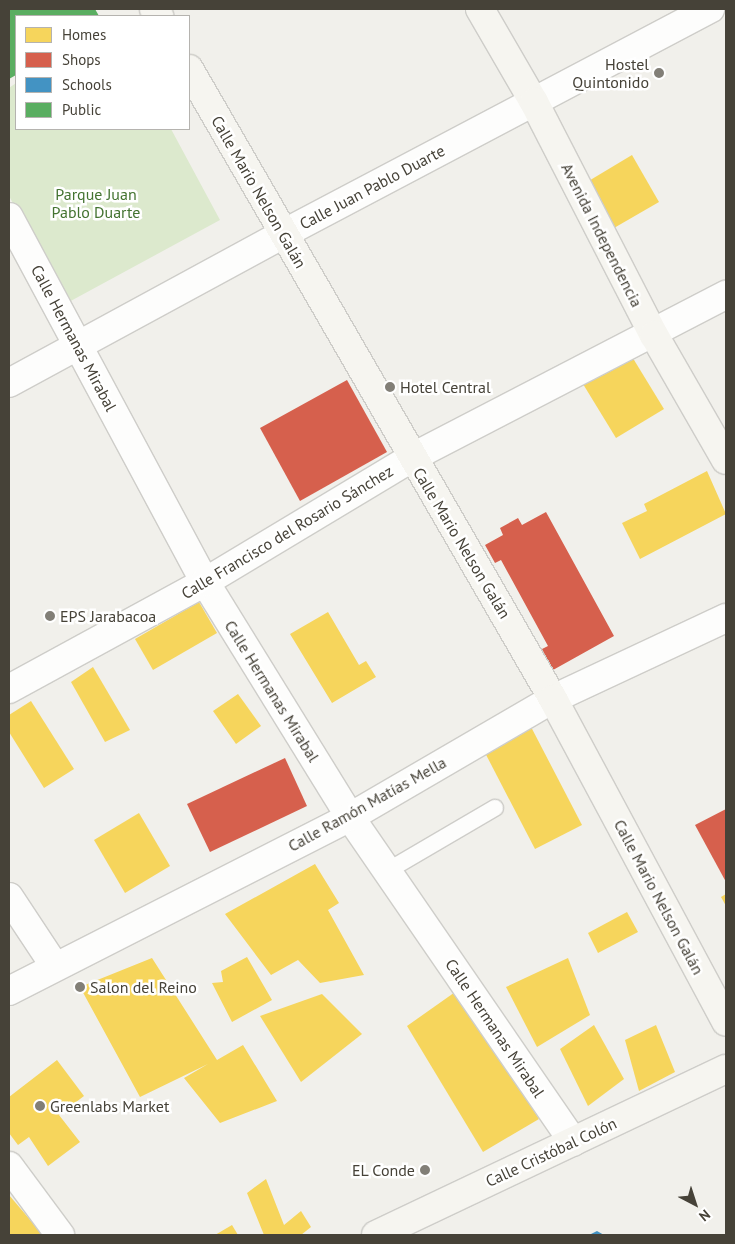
<!DOCTYPE html>
<meta charset="utf-8">
<style>
body{margin:0}
#map{position:relative;width:735px;height:1244px;overflow:hidden;background:#f1f0eb;font-family:"PT Sans",sans-serif}
div>[style]{position:absolute}
[style*='--x']{left:calc(var(--x)*1px);top:calc(var(--y)*1px);width:calc(var(--w)*1px);rotate:calc(var(--a)*1deg)}
.green>*{inset:0;background:#dce9cd}
.homes>*{inset:0;background:#f6d55c}
.shops>*{inset:0;background:#d6604d}
.schools>*{inset:0;background:#4393c3}
.public>*{inset:0;background:#5aae61}
.roads{filter:drop-shadow(1px 0 #cecdc9) drop-shadow(-1px 0 #cecdc9) drop-shadow(0 1px #cecdc9) drop-shadow(0 -1px #cecdc9)}
.lane>*{height:16px;margin:-8px;padding:0 8px;transform-origin:8px;border-radius:8px;background:#fdfdfc}
.street>*{height:28px;margin:-14px;padding:0 14px;transform-origin:14px;border-radius:14px;background:#fdfdfc}
.secondary>*{height:28px;margin:-14px;padding:0 14px;transform-origin:14px;border-radius:14px;background:#f6f5f0}
.dots>*{width:14px;height:14px;translate:-50% -50%;box-sizing:border-box;border:2px solid #fff;border-radius:50%}
span{translate:-50% -50%;white-space:nowrap;text-align:center;line-height:1.15;-webkit-text-stroke:5px #fff;paint-order:stroke}
.poi-label{font-size:16px;color:#464238}
.right{translate:-100% -50%;text-align:right}
.left{translate:0 -50%;text-align:left}
.street-label{font-size:16px;color:#464238}
.park-label{font-size:16px;color:#437330}
.frame{position:absolute;inset:0;border:10px solid #464238;pointer-events:none}
.legend{position:absolute;left:15px;top:15px;width:175px;height:115px;box-sizing:border-box;background:#fff;border:1px solid #b5b3af;margin:0;padding:6px 9px;list-style:none;font-size:15px;color:#464238}
.legend li{display:flex;align-items:center;gap:10px;height:25px}
.legend b{width:25px;border:1px solid #b5b3af}
.north{position:absolute;left:670px;top:1179px;width:50px;height:50px;-webkit-text-stroke:4px #fff;paint-order:stroke;rotate:140deg;font-size:14px;font-weight:700;line-height:20px;text-align:center;color:#464238}
.north::after{content:'';display:block;margin:auto;width:18px;height:22px;background:#464238;clip-path:polygon(50% 0,100% 100%,50% 72%,0 100%)}
</style>
<div id="map">
<div class="green">
<div style="clip-path:polygon(16px 83px,16px 129px,171px 129px,220px 220px,67px 303px,9px 196px,9px 88px)"></div>
</div>
<div class="homes">
<div style="clip-path:polygon(632px 155px,659px 202px,614px 228px,587px 182px)"></div>
<div style="clip-path:polygon(631px 355px,664px 409px,616px 438px,583px 384px)"></div>
<div style="clip-path:polygon(707px 471px,726px 514px,640px 559px,622px 523px,647px 511px,644px 504px)"></div>
<div style="clip-path:polygon(199px 602px,217px 633px,153px 670px,135px 639px)"></div>
<div style="clip-path:polygon(328px 612px,359px 665px,366px 661px,376px 677px,332px 703px,290px 634px)"></div>
<div style="clip-path:polygon(93px 667px,130px 730px,105px 742px,71px 682px)"></div>
<div style="clip-path:polygon(238px 694px,261px 726px,236px 744px,213px 711px)"></div>
<div style="clip-path:polygon(31px 701px,74px 769px,44px 788px,9px 732px,9px 715px)"></div>
<div style="clip-path:polygon(529px 723px,582px 825px,535px 849px,482px 747px)"></div>
<div style="clip-path:polygon(139px 813px,170px 866px,125px 893px,94px 840px)"></div>
<div style="clip-path:polygon(315px 864px,339px 903px,328px 910px,364px 975px,320px 983px,298px 960px,271px 975px,225px 914px)"></div>
<div style="clip-path:polygon(726px 894px,726px 906px,721px 897px)"></div>
<div style="clip-path:polygon(627px 912px,638px 932px,598px 953px,588px 933px)"></div>
<div style="clip-path:polygon(247px 957px,272px 1000px,232px 1022px,212px 983px,223px 982px,221px 971px)"></div>
<div style="clip-path:polygon(152px 958px,217px 1060px,243px 1045px,277px 1101px,220px 1123px,184px 1078px,208px 1064px,140px 1097px,80px 987px)"></div>
<div style="clip-path:polygon(568px 958px,590px 1015px,537px 1047px,506px 987px)"></div>
<div style="clip-path:polygon(458px 990px,539px 1119px,483px 1152px,407px 1026px)"></div>
<div style="clip-path:polygon(322px 994px,362px 1034px,301px 1082px,260px 1016px)"></div>
<div style="clip-path:polygon(594px 1025px,624px 1079px,588px 1106px,560px 1049px)"></div>
<div style="clip-path:polygon(656px 1025px,675px 1072px,639px 1091px,625px 1040px)"></div>
<div style="clip-path:polygon(57px 1060px,84px 1096px,59px 1115px,80px 1142px,48px 1166px,29px 1137px,18px 1145px,9px 1133px,9px 1097px)"></div>
<div style="clip-path:polygon(266px 1179px,284px 1225px,301px 1211px,311px 1227px,301px 1235px,264px 1235px,247px 1193px)"></div>
<div style="clip-path:polygon(9px 1195px,43px 1235px,9px 1235px)"></div>
<div style="clip-path:polygon(232px 1225px,238px 1235px,215px 1235px)"></div>
</div>
<div class="shops">
<div style="clip-path:polygon(347px 380px,387px 452px,300px 501px,260px 428px)"></div>
<div style="clip-path:polygon(546px 512px,614px 636px,553px 670px,542px 649px,548px 646px,501px 560px,495px 563px,485px 545px,503px 535px,500px 528px,518px 518px,522px 525px)"></div>
<div style="clip-path:polygon(285px 758px,307px 806px,210px 852px,187px 804px)"></div>
<div style="clip-path:polygon(726px 809px,726px 882px,695px 825px)"></div>
</div>
<div class="schools">
<div style="clip-path:polygon(597px 1231px,604px 1235px,589px 1235px)"></div>
</div>
<div class="public">
<div style="clip-path:polygon(9px 9px,95px 9px,99px 16px,16px 16px,16px 75px,9px 79px)"></div>
</div>
<div class="roads">
<div class="lane">
<div style="--x:387;--y:871;--w:125;--a:-30.3"></div>
</div>
<div class="street">
<div style="--x:9;--y:217;--w:414;--a:61.8"></div>
<div style="--x:205;--y:582;--w:276;--a:58.3"></div>
<div style="--x:350;--y:817;--w:394;--a:55.5"></div>
<div style="--x:9;--y:383;--w:312;--a:-28.5"></div>
<div style="--x:283;--y:234;--w:483;--a:-27.8"></div>
<div style="--x:9;--y:689;--w:223;--a:-28.6"></div>
<div style="--x:205;--y:582;--w:240;--a:-31"></div>
<div style="--x:411;--y:458;--w:355;--a:-27.4"></div>
<div style="--x:9;--y:897;--w:82;--a:56.5"></div>
<div style="--x:9;--y:991;--w:383;--a:-27"></div>
<div style="--x:350;--y:817;--w:235;--a:-30.2"></div>
<div style="--x:553;--y:699;--w:191;--a:-25.1"></div>
<div style="--x:9;--y:1166;--w:86;--a:53.5"></div>
</div>
<div class="secondary">
<div style="--x:154;--y:9;--w:9;--a:54"></div>
<div style="--x:480;--y:9;--w:108;--a:59.9"></div>
<div style="--x:534;--y:102;--w:262;--a:62.8"></div>
<div style="--x:654;--y:335;--w:144;--a:60.1"></div>
<div style="--x:189;--y:69;--w:728;--a:59.98"></div>
<div style="--x:553;--y:699;--w:366;--a:61.8"></div>
<div style="--x:376;--y:1235;--w:387;--a:-25.4"></div>
</div>
</div>
<div class="dots">
<div style="left:659px;top:73px;background:#827f77"></div>
<div style="left:390px;top:387px;background:#827f77"></div>
<div style="left:50px;top:616px;background:#827f77"></div>
<div style="left:80px;top:987px;background:#827f77"></div>
<div style="left:40px;top:1106px;background:#827f77"></div>
<div style="left:425px;top:1170px;background:#827f77"></div>
</div>
<div class="poi-label">
<span class="right" style="left:649px;top:73px">Hostel<br>Quintonido</span>
<span class="left" style="left:400px;top:387px">Hotel Central</span>
<span class="left" style="left:60px;top:616px">EPS Jarabacoa</span>
<span class="left" style="left:90px;top:987px">Salon del Reino</span>
<span class="left" style="left:50px;top:1106px">Greenlabs Market</span>
<span class="right" style="left:415px;top:1170px">EL Conde</span>
</div>
<div class="street-label">
<span style="left:372px;top:187px;rotate:-28deg">Calle Juan Pablo Duarte</span>
<span style="left:259px;top:192px;rotate:60deg">Calle Mario Nelson Galán</span>
<span style="left:602px;top:235px;rotate:63deg">Avenida Independencia</span>
<span style="left:74px;top:338px;rotate:62deg">Calle Hermanas Mirabal</span>
<span style="left:287px;top:532px;rotate:-31deg">Calle Francisco del Rosario Sánchez</span>
<span style="left:462px;top:543px;rotate:59deg">Calle Mario Nelson Galán</span>
<span style="left:272px;top:691px;rotate:58deg">Calle Hermanas Mirabal</span>
<span style="left:367px;top:804px;rotate:-29deg">Calle Ramón Matías Mella</span>
<span style="left:659px;top:897px;rotate:62deg">Calle Mario Nelson Galán</span>
<span style="left:495px;top:1028px;rotate:56deg">Calle Hermanas Mirabal</span>
<span style="left:551px;top:1152px;rotate:-25deg">Calle Cristóbal Colón</span>
</div>
<div class="park-label">
<span style="left:96px;top:203px">Parque Juan<br>Pablo Duarte</span>
</div>
<div class="frame"></div>
<ul class="legend">
<li><b style="height:14px;background:#f6d55c"></b>Homes</li>
<li><b style="height:14px;background:#d6604d"></b>Shops</li>
<li><b style="height:14px;background:#4393c3"></b>Schools</li>
<li><b style="height:14px;background:#5aae61"></b>Public</li>
</ul>
<div class="north">N</div>
</div>
